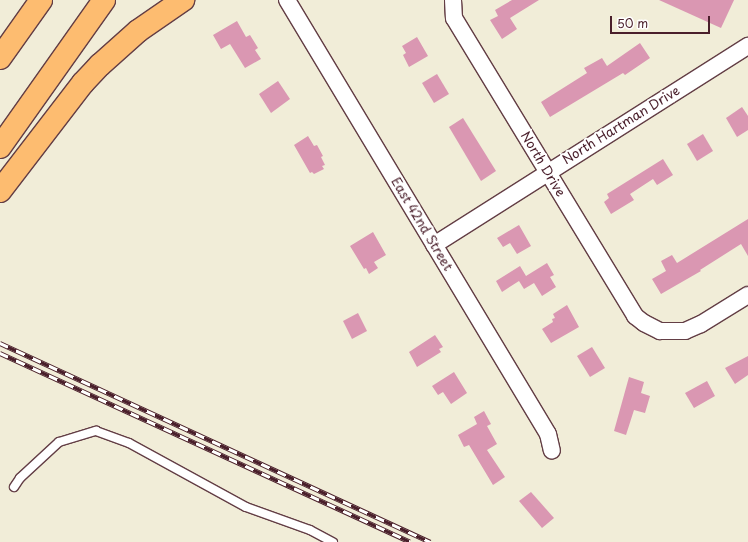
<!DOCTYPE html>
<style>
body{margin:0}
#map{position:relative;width:748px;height:542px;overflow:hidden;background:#f1edd8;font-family:"Playpen Sans",sans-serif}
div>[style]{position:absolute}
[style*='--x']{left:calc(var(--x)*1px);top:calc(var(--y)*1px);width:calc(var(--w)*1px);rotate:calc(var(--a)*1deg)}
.building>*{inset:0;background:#da97b2}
.roads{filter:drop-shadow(1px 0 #633e45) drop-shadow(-1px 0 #633e45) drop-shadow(0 1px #633e45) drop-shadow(0 -1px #633e45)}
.lane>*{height:8px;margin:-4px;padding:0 4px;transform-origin:4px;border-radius:4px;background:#fff}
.street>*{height:16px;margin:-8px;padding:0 8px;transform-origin:8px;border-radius:8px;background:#fff}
.highway>*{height:22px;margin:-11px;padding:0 11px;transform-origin:11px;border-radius:11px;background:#fdbc70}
.rail>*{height:4.5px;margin-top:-2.25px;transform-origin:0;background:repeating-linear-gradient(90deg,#fff 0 9px,#4a1f2b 0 18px);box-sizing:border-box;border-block:1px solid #4a1f2b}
span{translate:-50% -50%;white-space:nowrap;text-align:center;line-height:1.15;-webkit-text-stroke:4px #fff;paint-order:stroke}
.street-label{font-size:13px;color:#4a1f2b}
.scale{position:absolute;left:610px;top:16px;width:100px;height:18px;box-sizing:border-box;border:2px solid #4a1f2b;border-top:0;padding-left:5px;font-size:12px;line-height:14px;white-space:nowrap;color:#4a1f2b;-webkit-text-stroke:3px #fff;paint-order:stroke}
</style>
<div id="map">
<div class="building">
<div style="clip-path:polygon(512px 0,539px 0,510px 18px,517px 29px,502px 39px,490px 20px,498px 16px,495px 10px)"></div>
<div style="clip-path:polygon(659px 0,734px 0,721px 28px)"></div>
<div style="clip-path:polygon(237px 21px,246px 37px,250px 35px,258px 48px,255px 50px,261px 59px,245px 68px,230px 44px,221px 49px,213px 35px)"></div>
<div style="clip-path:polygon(417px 37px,428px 56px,409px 67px,403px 55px,406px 53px,402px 46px)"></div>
<div style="clip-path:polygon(640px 43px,650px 58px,625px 75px,623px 73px,550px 117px,541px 102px,587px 73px,584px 68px,602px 58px,607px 66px)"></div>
<div style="clip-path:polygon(437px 74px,449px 94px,434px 103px,422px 83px)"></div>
<div style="clip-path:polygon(278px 81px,290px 99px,271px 113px,259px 94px)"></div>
<div style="clip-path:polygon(742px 107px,748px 116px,748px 130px,737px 137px,726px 118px)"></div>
<div style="clip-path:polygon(463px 118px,496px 171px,481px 181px,449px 127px)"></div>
<div style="clip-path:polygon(703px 134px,713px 151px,697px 161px,687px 144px)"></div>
<div style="clip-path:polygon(308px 136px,314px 146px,317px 145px,323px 156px,321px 157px,325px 165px,322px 166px,324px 169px,314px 174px,312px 172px,310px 173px,294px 145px)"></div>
<div style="clip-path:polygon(663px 159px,673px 175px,657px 185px,653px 179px,630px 194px,634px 200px,611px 214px,604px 202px,609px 198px,607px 194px)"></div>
<div style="clip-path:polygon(748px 219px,748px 256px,741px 244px,700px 270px,701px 271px,661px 294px,652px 279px,666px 271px,661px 261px,672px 255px,677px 263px)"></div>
<div style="clip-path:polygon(519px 225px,531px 246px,517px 254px,510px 243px,503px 247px,497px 238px)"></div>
<div style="clip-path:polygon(373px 232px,386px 255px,374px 262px,378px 268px,369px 274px,366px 268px,364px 269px,350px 246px)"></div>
<div style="clip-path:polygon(547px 263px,554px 275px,550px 277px,556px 287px,542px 296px,534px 283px,524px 289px,519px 281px,502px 292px,496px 281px,520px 266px,526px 276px)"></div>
<div style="clip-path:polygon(567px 305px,579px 327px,551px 343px,542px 329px,553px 322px,552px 319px,555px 318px,553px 314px)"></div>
<div style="clip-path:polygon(358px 313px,367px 331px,352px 339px,343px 321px)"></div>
<div style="clip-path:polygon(435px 335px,443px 347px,439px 349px,441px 352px,417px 367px,409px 352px)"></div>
<div style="clip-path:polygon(592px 347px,605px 368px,590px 377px,577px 356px)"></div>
<div style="clip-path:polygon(748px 356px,748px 375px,735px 384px,725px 368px)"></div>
<div style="clip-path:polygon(454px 372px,467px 393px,451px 404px,443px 392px,438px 395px,432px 386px)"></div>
<div style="clip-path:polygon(629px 377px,644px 382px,641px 393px,650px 396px,645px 413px,634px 410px,626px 435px,614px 431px)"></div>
<div style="clip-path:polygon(707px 381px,715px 396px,694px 408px,685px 393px)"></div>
<div style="clip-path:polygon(484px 411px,491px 424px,487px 426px,497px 444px,487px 450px,505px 477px,493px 485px,469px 445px,464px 447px,458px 435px,477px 424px,474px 417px)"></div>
<div style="clip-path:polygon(531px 492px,554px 518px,542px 528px,519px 501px)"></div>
</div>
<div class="roads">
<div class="lane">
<div style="--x:14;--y:487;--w:11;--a:-56"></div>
<div style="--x:20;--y:478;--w:53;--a:-42.7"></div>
<div style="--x:59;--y:442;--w:39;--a:-17"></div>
<div style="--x:96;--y:431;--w:35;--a:20"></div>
<div style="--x:129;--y:443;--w:133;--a:28.7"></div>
<div style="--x:246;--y:507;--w:68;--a:19.8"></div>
<div style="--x:310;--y:530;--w:26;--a:28"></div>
</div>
<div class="street">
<div style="--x:287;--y:0;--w:506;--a:58.98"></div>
<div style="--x:548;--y:434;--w:17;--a:77"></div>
<div style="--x:453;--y:0;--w:18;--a:87"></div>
<div style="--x:454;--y:18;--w:349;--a:58.7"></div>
<div style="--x:635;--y:316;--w:11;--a:38"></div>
<div style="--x:644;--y:323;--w:18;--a:27"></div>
<div style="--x:660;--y:331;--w:25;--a:0"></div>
<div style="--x:685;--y:331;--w:17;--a:-24"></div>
<div style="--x:701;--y:324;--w:55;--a:-31.7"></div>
<div style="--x:434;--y:245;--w:372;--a:-32.4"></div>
</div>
<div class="highway">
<div style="--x:0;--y:58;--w:71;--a:-54.7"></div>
<div style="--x:0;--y:147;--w:180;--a:-54.7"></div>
<div style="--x:0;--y:191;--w:136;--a:-52.5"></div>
<div style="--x:83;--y:83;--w:25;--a:-47"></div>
<div style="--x:100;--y:65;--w:51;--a:-41.8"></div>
<div style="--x:138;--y:31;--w:55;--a:-34.6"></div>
</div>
</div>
<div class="rail">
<div style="--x:0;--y:343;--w:474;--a:24.8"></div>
<div style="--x:0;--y:353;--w:451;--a:24.7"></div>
</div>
<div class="street-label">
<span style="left:621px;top:125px;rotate:-32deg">North Hartman Drive</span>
<span style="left:543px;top:164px;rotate:59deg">North Drive</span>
<span style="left:422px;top:224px;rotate:59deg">East 42nd Street</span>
</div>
<div class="scale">50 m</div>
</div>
